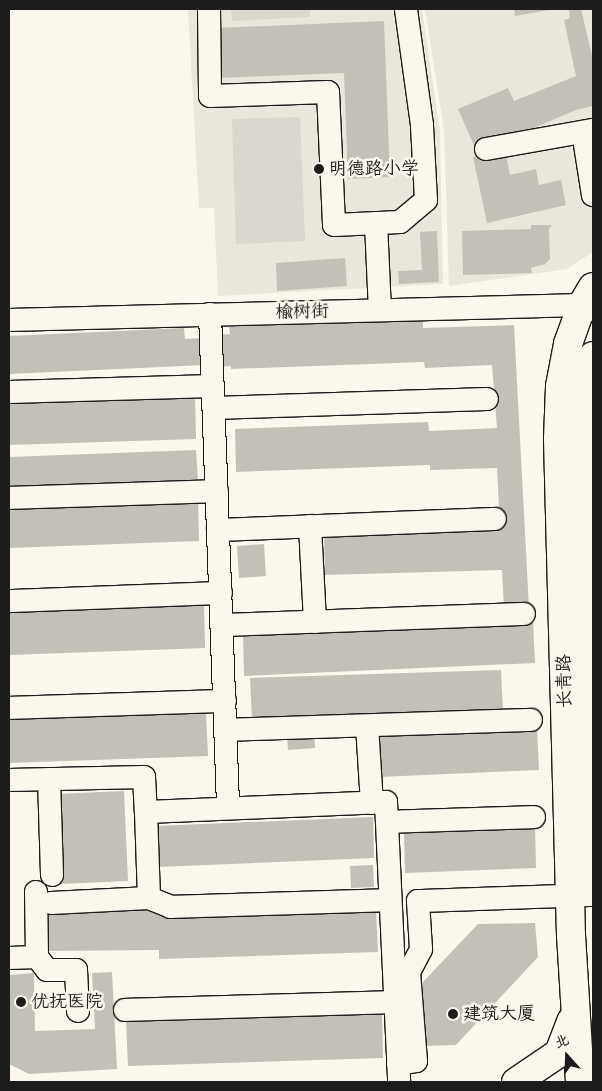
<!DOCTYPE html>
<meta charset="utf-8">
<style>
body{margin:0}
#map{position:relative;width:602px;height:1091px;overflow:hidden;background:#fbf7ec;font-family:"Comic Neue","LXGW WenKai TC",sans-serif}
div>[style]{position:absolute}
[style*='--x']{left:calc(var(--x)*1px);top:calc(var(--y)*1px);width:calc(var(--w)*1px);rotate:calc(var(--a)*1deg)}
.built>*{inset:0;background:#eae6dc}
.green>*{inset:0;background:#dad7ce}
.building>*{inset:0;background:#c3c0b8}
.roads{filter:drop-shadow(1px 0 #1c1c1c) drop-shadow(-1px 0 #1c1c1c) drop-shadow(0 1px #1c1c1c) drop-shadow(0 -1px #1c1c1c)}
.minor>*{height:22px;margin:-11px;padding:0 11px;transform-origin:11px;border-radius:11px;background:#fbf7ec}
.major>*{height:28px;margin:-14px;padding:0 14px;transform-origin:14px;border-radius:14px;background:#fbf7ec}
.dots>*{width:14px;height:14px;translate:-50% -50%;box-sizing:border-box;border:2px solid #fbf7ec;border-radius:50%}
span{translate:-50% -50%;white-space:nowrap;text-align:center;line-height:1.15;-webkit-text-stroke:5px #fbf7ec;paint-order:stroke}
.poi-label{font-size:18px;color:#1c1c1c}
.left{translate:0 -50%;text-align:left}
.street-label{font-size:18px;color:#1c1c1c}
.frame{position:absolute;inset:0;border:10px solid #1c1c1c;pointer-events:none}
.north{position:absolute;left:542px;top:1031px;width:50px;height:50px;-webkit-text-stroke:4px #fbf7ec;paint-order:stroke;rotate:340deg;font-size:14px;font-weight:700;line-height:20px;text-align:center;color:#1c1c1c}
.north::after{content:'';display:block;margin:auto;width:18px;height:22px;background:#1c1c1c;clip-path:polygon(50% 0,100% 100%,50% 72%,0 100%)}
</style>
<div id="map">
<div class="built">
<div style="clip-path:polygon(188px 9px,422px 9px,440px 130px,443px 284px,218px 296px,214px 208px,199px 208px)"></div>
<div style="clip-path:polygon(425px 9px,593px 9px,593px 252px,567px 269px,449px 286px,444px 130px)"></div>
</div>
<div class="green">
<div style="clip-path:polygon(231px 9px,310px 9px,310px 17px,232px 21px)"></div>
<div style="clip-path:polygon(300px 117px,305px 241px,236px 244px,232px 119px)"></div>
</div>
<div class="building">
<div style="clip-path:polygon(514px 9px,549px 9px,549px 10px,515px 16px)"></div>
<div style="clip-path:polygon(569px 9px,581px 9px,593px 60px,593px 106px,576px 110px,477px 152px,458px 109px,508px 88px,514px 101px,576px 76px,564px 20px,570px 18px)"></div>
<div style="clip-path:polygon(384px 21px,390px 177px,348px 179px,344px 73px,217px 78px,215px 28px)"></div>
<div style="clip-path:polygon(505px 150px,510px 175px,536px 169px,539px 185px,561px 180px,566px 205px,487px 223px,473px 157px)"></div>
<div style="clip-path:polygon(531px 225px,552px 225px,549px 229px,550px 259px,545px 264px,531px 268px,532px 273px,463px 275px,462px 231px,531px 229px)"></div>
<div style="clip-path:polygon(437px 231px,439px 282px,399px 284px,398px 271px,422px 270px,420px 232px)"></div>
<div style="clip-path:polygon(345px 258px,347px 286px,277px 291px,276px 263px)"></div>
<div style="clip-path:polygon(423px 319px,423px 328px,514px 325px,529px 608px,504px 608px,502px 570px,325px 575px,324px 532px,500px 527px,497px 468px,430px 470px,430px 465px,236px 472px,235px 429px,428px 422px,429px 431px,497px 428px,492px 365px,425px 368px,424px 362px,231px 369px,231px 366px,219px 367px,217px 335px,230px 334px,229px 326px)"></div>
<div style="clip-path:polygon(184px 328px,185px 339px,204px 338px,205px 365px,9px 374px,9px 336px)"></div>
<div style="clip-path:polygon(195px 396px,196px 439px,9px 445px,9px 402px)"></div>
<div style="clip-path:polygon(196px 450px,198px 481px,9px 489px,9px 457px)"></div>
<div style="clip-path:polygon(198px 499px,199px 541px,9px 548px,9px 505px)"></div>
<div style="clip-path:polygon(264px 544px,266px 576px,239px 578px,237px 546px)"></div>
<div style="clip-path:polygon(204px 605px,205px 648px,9px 655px,9px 612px)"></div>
<div style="clip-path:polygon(533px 621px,535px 663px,244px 676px,243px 633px)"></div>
<div style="clip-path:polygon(501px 670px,503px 711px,252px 720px,250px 678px)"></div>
<div style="clip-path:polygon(206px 713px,208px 756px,9px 763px,9px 719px)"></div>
<div style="clip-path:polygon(537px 728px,539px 770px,379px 777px,377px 735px)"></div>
<div style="clip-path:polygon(314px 732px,315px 748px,288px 750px,287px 734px)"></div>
<div style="clip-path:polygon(124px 791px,128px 881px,60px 884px,56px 794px)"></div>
<div style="clip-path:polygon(373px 817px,374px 858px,157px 867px,155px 826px)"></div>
<div style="clip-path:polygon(535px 825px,536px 868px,405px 873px,404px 830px)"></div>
<div style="clip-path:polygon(373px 865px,374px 887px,351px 888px,350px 866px)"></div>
<div style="clip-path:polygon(158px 908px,158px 916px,376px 909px,378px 952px,159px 959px,159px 950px,47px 951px,47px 909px)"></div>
<div style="clip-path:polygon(535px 923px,538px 957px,456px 1045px,422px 1046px,421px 984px,478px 924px)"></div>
<div style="clip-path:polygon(112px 972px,117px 1069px,29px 1074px,9px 1064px,9px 975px,34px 973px,35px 1031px,95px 1029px,92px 973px)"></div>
<div style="clip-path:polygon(382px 1014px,383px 1058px,128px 1066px,126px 1022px)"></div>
</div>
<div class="roads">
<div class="minor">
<div style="--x:209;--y:9;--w:87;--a:89.3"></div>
<div style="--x:210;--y:96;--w:118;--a:-1.9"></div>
<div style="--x:328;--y:92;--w:133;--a:87.4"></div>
<div style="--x:334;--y:225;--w:66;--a:-2.6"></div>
<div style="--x:400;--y:222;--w:34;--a:-40"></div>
<div style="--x:426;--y:200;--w:75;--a:-93.1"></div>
<div style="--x:422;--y:125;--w:117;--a:-97.9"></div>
<div style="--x:583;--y:132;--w:64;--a:81"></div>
<div style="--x:486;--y:149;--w:109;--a:-10.1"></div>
<div style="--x:376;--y:223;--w:87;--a:87.4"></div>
<div style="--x:210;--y:314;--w:494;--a:87.9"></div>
<div style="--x:9;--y:320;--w:573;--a:-1.5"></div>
<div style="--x:582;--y:305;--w:12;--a:24"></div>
<div style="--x:9;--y:392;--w:204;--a:-1.7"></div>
<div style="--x:214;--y:408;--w:273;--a:-1.9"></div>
<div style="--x:9;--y:498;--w:208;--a:-1.9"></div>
<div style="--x:310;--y:526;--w:96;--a:87"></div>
<div style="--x:218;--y:530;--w:277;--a:-2.3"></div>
<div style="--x:9;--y:601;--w:212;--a:-2.2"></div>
<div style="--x:222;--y:625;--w:302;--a:-2.1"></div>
<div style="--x:9;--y:708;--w:216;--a:-1.9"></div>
<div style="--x:367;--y:726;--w:77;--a:86.3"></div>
<div style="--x:226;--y:730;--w:305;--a:-1.9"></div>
<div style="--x:49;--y:779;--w:96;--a:88.2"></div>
<div style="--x:9;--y:780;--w:135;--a:-1.3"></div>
<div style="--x:144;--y:777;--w:35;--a:87"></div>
<div style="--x:387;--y:822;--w:147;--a:-1.9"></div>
<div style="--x:36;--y:892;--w:65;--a:89.1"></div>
<div style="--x:37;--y:957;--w:16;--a:52"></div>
<div style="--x:47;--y:970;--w:29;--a:0"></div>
<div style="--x:76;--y:970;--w:41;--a:87.2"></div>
<div style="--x:149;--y:898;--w:86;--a:-92"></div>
<div style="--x:146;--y:812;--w:240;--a:-2.4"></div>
<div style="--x:386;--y:802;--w:280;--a:87.3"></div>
<div style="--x:51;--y:903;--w:98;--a:-2.9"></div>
<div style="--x:149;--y:898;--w:24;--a:22"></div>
<div style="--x:171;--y:907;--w:219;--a:-1.8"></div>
<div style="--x:9;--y:958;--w:28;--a:-2"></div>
<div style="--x:125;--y:1010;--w:270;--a:-1.7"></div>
<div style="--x:398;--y:1064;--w:18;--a:-9"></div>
<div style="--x:416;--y:1061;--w:89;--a:-94.5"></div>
<div style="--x:409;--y:972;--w:26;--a:-62"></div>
<div style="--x:421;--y:949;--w:48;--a:-93.6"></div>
<div style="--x:418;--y:901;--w:175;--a:-2"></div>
</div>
<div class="major">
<div style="--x:593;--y:356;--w:32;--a:106"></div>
<div style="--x:584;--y:387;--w:65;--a:93.5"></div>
<div style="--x:580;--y:452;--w:431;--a:88.3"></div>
<div style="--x:516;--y:1082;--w:52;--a:-34"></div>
<div style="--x:559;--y:1053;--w:34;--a:-69"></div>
<div style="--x:580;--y:1082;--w:146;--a:-93.5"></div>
<div style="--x:571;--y:936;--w:497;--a:-91.5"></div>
<div style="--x:558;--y:439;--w:53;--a:-87.8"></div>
<div style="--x:560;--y:386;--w:43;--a:-79.2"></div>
<div style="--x:568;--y:344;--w:41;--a:-70.3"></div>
<div style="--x:582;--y:305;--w:21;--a:-59"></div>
</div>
</div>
<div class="dots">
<div style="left:319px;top:169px;background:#1c1c1c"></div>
<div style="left:21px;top:1002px;background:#1c1c1c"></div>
<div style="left:453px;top:1014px;background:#1c1c1c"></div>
</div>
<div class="poi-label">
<span class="left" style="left:329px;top:169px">明德路小学</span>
<span class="left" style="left:31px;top:1002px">优抚医院</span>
<span class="left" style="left:463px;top:1014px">建筑大厦</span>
</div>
<div class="street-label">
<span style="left:302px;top:312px;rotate:-1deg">榆树街</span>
<span style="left:565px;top:681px;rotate:-91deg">长青路</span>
</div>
<div class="frame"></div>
<div class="north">北</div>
</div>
